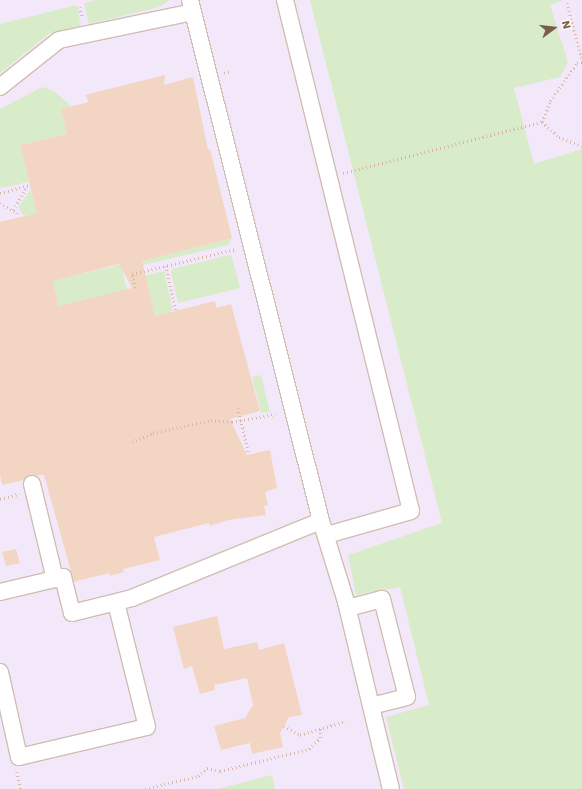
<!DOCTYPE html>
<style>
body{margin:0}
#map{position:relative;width:582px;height:789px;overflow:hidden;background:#fdf6ec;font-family:"Work Sans",sans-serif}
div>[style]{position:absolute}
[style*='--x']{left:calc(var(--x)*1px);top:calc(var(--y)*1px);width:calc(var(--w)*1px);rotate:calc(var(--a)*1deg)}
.education>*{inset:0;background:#f3e8fa}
.green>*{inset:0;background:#d8ecc9}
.building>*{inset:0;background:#f3d5c3}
.path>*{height:2.5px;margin-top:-1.25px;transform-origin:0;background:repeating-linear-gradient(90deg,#d9b8a5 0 1px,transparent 0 4px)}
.roads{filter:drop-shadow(1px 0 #d1beb0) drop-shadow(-1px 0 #d1beb0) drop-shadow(0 1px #d1beb0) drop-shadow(0 -1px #d1beb0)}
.minor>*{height:16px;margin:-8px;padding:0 8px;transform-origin:8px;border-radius:8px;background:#fff}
span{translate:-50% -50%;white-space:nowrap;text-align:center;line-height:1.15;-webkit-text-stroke:4px #fffaf3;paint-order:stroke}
.north{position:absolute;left:534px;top:8px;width:40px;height:40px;-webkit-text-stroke:3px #fffaf3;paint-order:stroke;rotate:75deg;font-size:11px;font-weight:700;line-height:16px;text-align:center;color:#7a5c4d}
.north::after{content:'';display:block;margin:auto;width:14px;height:18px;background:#7a5c4d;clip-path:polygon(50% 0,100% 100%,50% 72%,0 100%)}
</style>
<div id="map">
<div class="education">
<div style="clip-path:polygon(0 0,582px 0,582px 789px,0 789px)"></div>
</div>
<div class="green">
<div style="clip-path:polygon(97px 0,170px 0,159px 7px,89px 24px,84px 3px)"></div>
<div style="clip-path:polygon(310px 0,564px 0,550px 5px,568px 62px,560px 77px,514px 88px,534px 164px,582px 149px,582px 789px,404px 789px,386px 717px,429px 705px,400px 587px,356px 595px,348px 555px,442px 523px)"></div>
<div style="clip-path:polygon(77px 5px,81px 26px,50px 33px,0 73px,0 24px)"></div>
<div style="clip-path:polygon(42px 87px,54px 91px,71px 106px,61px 109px,67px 134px,20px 145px,29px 182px,0 188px,0 109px)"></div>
<div style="clip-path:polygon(31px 189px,37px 213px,24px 216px,18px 207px)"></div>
<div style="clip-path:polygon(232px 238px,228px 245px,122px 270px,127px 290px,59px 306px,51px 272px,64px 278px)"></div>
<div style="clip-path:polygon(229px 255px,232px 257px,240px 288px,178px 303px,171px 272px,172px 269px)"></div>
<div style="clip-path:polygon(164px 271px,173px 311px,155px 316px,144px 276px)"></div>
<div style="clip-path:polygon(261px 375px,270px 412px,261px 413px,252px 377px)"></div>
<div style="clip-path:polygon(272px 775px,275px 789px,217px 789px)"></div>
</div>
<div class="building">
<div style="clip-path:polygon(evenodd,165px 75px,164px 85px,193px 77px,208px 150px,210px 149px,232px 238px,142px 261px,155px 316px,215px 301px,216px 308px,231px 304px,260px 411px,230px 419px,247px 455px,270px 450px,277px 488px,265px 492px,268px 505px,264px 506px,266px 515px,228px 520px,210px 526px,209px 523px,154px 537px,160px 560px,123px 569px,124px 572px,110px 576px,109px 573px,74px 582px,44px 475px,29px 475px,24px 480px,2px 485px,0 475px,0 222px,37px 213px,20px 145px,67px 134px,61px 109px,89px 102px,85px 95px,165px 75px,119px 264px,132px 288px,59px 306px,53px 281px,119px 264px)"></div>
<div style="clip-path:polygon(16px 549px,20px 563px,6px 566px,2px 552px)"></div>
<div style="clip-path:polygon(217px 616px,224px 649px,257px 642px,259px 650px,284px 643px,302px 715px,289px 717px,280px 733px,283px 747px,252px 754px,250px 743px,221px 750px,214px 726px,245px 718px,253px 705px,247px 678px,214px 685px,215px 690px,200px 694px,192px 666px,184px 669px,173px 627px)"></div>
</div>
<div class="path">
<div style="--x:567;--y:3;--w:58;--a:75"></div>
<div style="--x:80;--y:7;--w:12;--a:76"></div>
<div style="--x:224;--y:73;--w:7;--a:-16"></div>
<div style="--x:542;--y:122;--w:22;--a:-69"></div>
<div style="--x:550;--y:101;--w:47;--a:-54.6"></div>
<div style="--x:577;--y:63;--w:5;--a:-11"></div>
<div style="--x:542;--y:122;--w:23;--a:41"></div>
<div style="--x:559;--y:137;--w:25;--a:21"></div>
<div style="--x:343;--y:173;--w:205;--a:-14.4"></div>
<div style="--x:0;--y:193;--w:31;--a:-15"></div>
<div style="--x:0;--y:203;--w:20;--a:30"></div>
<div style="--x:17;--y:213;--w:4;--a:76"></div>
<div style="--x:13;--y:210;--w:23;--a:-59"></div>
<div style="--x:25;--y:190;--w:3;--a:-108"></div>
<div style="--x:166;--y:266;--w:46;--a:77.5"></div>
<div style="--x:135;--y:288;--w:14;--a:-102"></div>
<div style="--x:132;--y:274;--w:107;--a:-13.5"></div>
<div style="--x:238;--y:408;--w:47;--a:76.6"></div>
<div style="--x:132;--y:442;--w:23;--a:-23"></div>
<div style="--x:153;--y:433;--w:59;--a:-12.6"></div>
<div style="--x:211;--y:420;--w:21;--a:5"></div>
<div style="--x:232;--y:422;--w:44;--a:-10.5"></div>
<div style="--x:0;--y:499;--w:20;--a:-15"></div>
<div style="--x:284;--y:726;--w:18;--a:29"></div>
<div style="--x:300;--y:735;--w:48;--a:-16.9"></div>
<div style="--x:17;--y:772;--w:17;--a:77"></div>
<div style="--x:145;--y:789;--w:55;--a:-13.8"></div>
<div style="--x:198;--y:776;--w:12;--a:-42"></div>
<div style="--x:207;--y:768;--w:13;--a:13"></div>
<div style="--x:220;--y:771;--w:92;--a:-13.9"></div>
<div style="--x:309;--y:749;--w:16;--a:-45"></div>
<div style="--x:320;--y:738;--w:9;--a:-90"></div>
</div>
<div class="roads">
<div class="minor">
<div style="--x:190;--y:0;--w:537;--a:75.89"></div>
<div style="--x:321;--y:521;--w:85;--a:72.8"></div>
<div style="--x:346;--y:602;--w:192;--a:76.5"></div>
<div style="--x:285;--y:0;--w:526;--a:76.15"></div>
<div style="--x:411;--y:511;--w:87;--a:164.1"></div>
<div style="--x:0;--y:87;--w:75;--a:-38.5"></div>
<div style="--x:59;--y:40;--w:137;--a:-11.8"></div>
<div style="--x:32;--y:484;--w:98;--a:76.4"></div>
<div style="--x:0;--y:592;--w:65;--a:-13.4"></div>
<div style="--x:63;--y:577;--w:37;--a:76"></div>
<div style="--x:72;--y:613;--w:62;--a:-14"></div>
<div style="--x:132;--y:598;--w:204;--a:-22.2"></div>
<div style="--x:348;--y:608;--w:35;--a:-15"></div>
<div style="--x:382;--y:599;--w:101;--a:75.7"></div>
<div style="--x:407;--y:697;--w:37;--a:166"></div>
<div style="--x:0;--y:672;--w:87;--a:77.4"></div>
<div style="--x:19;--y:757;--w:131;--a:-13.2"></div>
<div style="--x:147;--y:727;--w:128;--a:-104"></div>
</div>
</div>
<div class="north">N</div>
</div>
